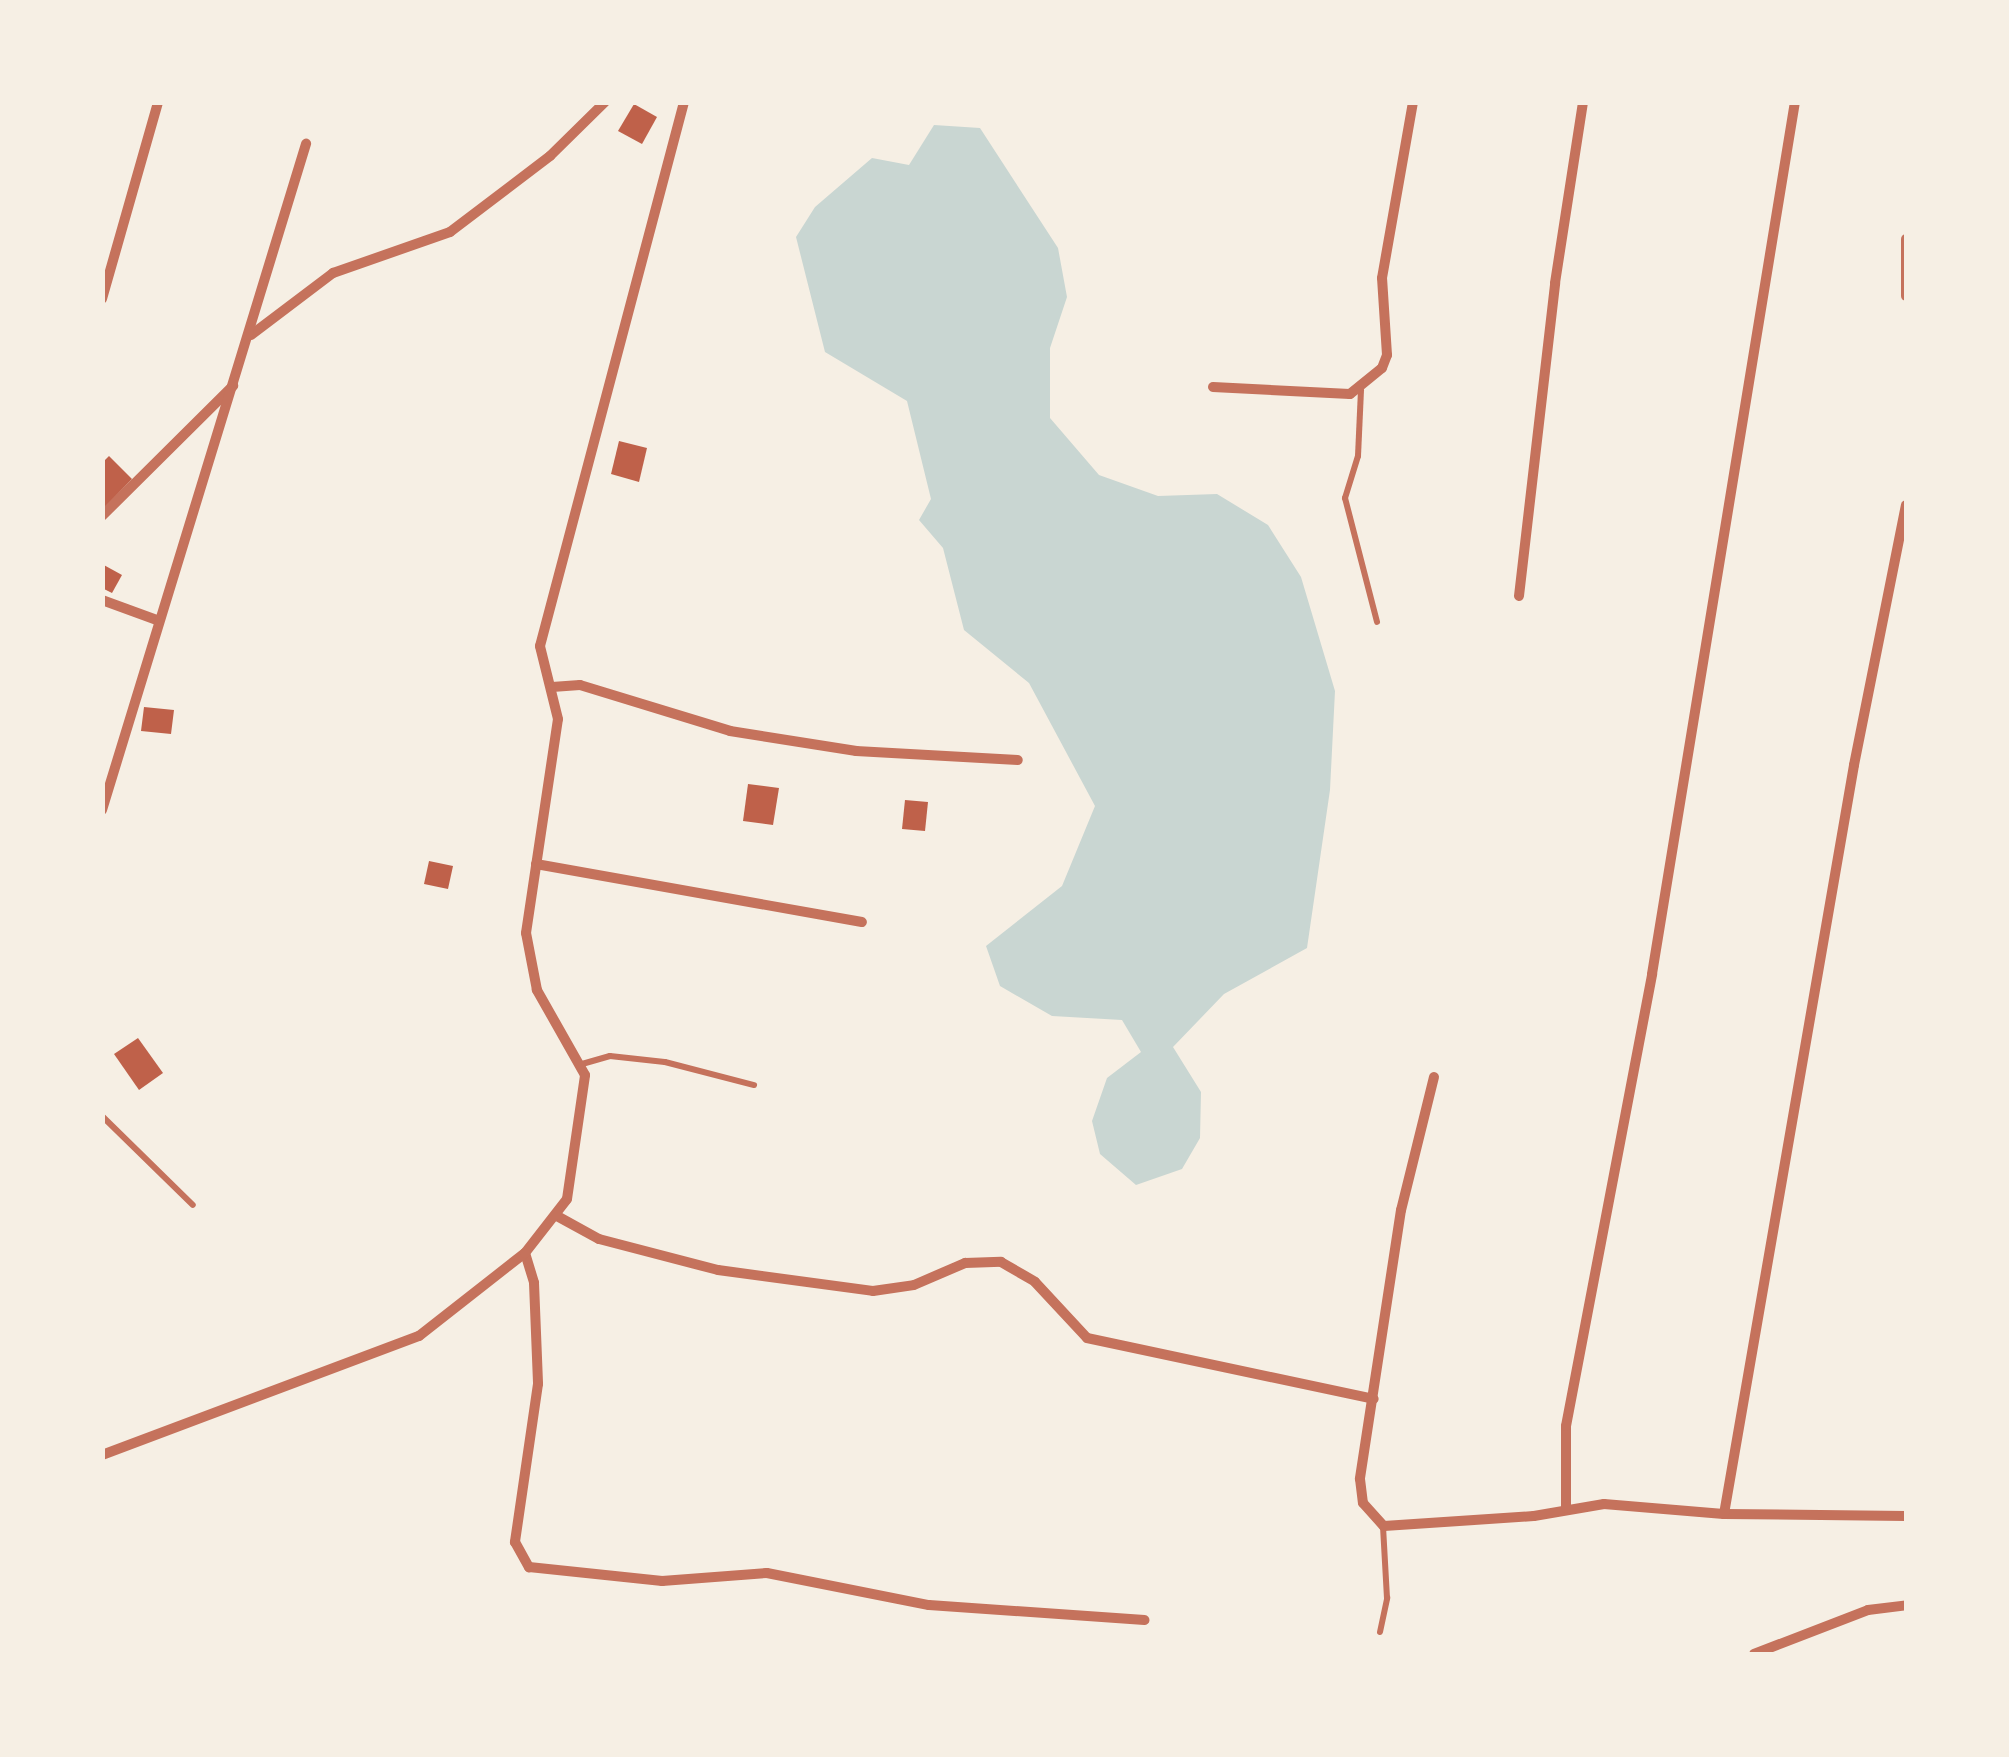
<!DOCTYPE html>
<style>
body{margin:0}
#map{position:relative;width:2009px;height:1757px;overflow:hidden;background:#f6efe4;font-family:"Exo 2",sans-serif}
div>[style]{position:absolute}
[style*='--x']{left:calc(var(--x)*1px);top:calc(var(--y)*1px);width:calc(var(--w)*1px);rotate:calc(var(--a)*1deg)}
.water>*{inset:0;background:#c9d6d2}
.building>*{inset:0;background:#bf614a}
.service>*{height:6px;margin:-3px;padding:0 3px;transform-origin:3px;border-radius:3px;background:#c5725c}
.minor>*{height:10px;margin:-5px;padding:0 5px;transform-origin:5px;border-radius:5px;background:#c5725c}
span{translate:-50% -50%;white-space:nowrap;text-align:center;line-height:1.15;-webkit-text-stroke:8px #f6efe4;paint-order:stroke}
.frame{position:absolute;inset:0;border:105px solid #f6efe4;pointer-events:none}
</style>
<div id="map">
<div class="water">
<div style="clip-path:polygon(934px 125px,980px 128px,1058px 248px,1067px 297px,1050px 348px,1050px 418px,1099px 475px,1158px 496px,1217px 494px,1268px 525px,1301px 577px,1335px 691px,1330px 790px,1307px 948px,1224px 994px,1173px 1047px,1201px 1092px,1200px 1138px,1182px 1169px,1136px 1185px,1100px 1154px,1092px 1121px,1107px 1078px,1141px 1052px,1122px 1020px,1052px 1016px,1000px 986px,986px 946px,1062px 886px,1095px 806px,1029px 683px,964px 630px,943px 548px,919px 520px,931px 499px,907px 401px,825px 352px,796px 237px,815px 207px,872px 158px,909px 165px)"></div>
</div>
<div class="building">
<div style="clip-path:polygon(634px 104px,657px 117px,642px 144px,618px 131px)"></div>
<div style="clip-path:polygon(619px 441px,647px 448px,639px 482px,611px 474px)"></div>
<div style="clip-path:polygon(109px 456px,132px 479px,105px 507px,102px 463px)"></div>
<div style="clip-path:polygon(102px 564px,122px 575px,112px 593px,102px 588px)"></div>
<div style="clip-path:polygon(144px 707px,174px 710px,171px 734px,141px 731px)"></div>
<div style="clip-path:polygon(748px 784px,779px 788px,773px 825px,743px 821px)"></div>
<div style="clip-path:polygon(905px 800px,928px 802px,925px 831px,902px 829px)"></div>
<div style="clip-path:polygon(429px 861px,453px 866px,448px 889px,424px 884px)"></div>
<div style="clip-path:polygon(138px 1038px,163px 1073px,139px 1090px,114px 1054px)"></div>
</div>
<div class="service">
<div style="--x:1361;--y:390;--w:66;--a:92.6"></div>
<div style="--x:1358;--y:456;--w:44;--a:107.2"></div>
<div style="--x:1345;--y:498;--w:128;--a:75.5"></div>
<div style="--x:582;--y:1064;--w:29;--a:-16"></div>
<div style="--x:610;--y:1056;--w:55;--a:6.2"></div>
<div style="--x:665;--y:1062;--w:92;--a:14.5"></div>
<div style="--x:102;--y:1116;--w:127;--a:44.4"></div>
<div style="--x:1380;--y:1632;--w:35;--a:-78"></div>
<div style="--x:1387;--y:1598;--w:71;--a:-93.2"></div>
</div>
<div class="minor">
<div style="--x:1906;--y:239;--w:57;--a:90"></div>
<div style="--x:102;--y:299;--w:205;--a:-74.1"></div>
<div style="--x:251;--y:335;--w:103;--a:-37.1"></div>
<div style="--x:333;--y:273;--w:124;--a:-19.3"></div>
<div style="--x:450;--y:232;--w:126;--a:-37.2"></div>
<div style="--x:550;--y:156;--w:77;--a:-44.5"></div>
<div style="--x:1213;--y:387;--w:137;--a:2.9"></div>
<div style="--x:1350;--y:394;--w:41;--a:-39.1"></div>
<div style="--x:1382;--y:368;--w:14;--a:-69"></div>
<div style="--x:1387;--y:355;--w:77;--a:-93.7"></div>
<div style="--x:1382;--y:278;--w:179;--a:-80"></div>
<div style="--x:102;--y:516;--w:185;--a:-44.8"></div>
<div style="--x:1519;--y:596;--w:315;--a:-83.4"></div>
<div style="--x:1555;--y:283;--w:183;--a:-81.2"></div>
<div style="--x:102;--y:600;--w:59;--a:20"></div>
<div style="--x:552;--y:687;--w:28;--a:-4"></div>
<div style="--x:580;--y:685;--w:157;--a:17"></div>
<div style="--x:730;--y:731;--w:128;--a:9"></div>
<div style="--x:856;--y:751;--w:162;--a:3.2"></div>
<div style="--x:102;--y:810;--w:697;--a:-72.97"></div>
<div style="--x:536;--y:864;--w:331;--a:10.1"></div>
<div style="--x:1434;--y:1077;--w:137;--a:103.9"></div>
<div style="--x:1401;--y:1210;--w:272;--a:98.7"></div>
<div style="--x:1360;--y:1479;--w:24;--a:83"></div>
<div style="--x:1363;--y:1503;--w:31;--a:48"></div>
<div style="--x:1384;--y:1526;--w:150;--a:-3.8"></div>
<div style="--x:1534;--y:1516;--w:71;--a:-9.7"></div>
<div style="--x:1604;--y:1504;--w:120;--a:4.8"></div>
<div style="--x:1724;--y:1514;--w:182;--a:0.6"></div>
<div style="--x:557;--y:1216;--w:48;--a:28.7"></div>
<div style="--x:599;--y:1239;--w:123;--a:14.6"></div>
<div style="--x:718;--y:1270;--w:156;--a:7.7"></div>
<div style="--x:873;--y:1291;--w:41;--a:-8.3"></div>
<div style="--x:914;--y:1285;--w:56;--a:-23.3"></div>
<div style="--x:965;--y:1263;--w:36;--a:-2"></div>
<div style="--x:1001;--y:1262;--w:39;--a:30"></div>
<div style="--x:1035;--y:1282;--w:76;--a:47.1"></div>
<div style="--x:1087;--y:1338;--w:293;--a:12"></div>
<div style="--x:525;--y:1253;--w:31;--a:73"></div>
<div style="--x:534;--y:1283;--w:101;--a:87.7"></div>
<div style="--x:538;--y:1384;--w:160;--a:98.3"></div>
<div style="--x:515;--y:1542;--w:29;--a:61"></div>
<div style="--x:529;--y:1567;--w:134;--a:6"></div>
<div style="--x:662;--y:1581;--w:105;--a:-4.4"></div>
<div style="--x:767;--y:1573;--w:165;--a:11.2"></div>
<div style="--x:929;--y:1605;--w:216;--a:4"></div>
<div style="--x:102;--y:1455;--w:339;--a:-20.6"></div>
<div style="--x:419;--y:1336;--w:135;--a:-38.1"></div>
<div style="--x:525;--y:1253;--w:68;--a:-52.1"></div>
<div style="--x:567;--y:1199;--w:125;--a:-81.7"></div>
<div style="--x:585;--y:1075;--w:98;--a:-119.5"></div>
<div style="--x:537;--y:990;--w:58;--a:-100.9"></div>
<div style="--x:526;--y:933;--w:216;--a:-81.5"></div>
<div style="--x:558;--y:719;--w:75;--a:-103.9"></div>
<div style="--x:540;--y:646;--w:563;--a:-75.17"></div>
<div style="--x:1566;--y:1508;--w:82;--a:-90"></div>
<div style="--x:1566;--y:1426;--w:460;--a:-79.2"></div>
<div style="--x:1652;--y:974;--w:884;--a:-80.69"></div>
<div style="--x:1724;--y:1514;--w:760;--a:-80.15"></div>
<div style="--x:1854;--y:765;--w:265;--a:-78.7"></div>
<div style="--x:1754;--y:1654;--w:122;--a:-21.1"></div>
<div style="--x:1868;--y:1610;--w:38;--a:-7"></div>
</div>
<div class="frame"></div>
</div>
